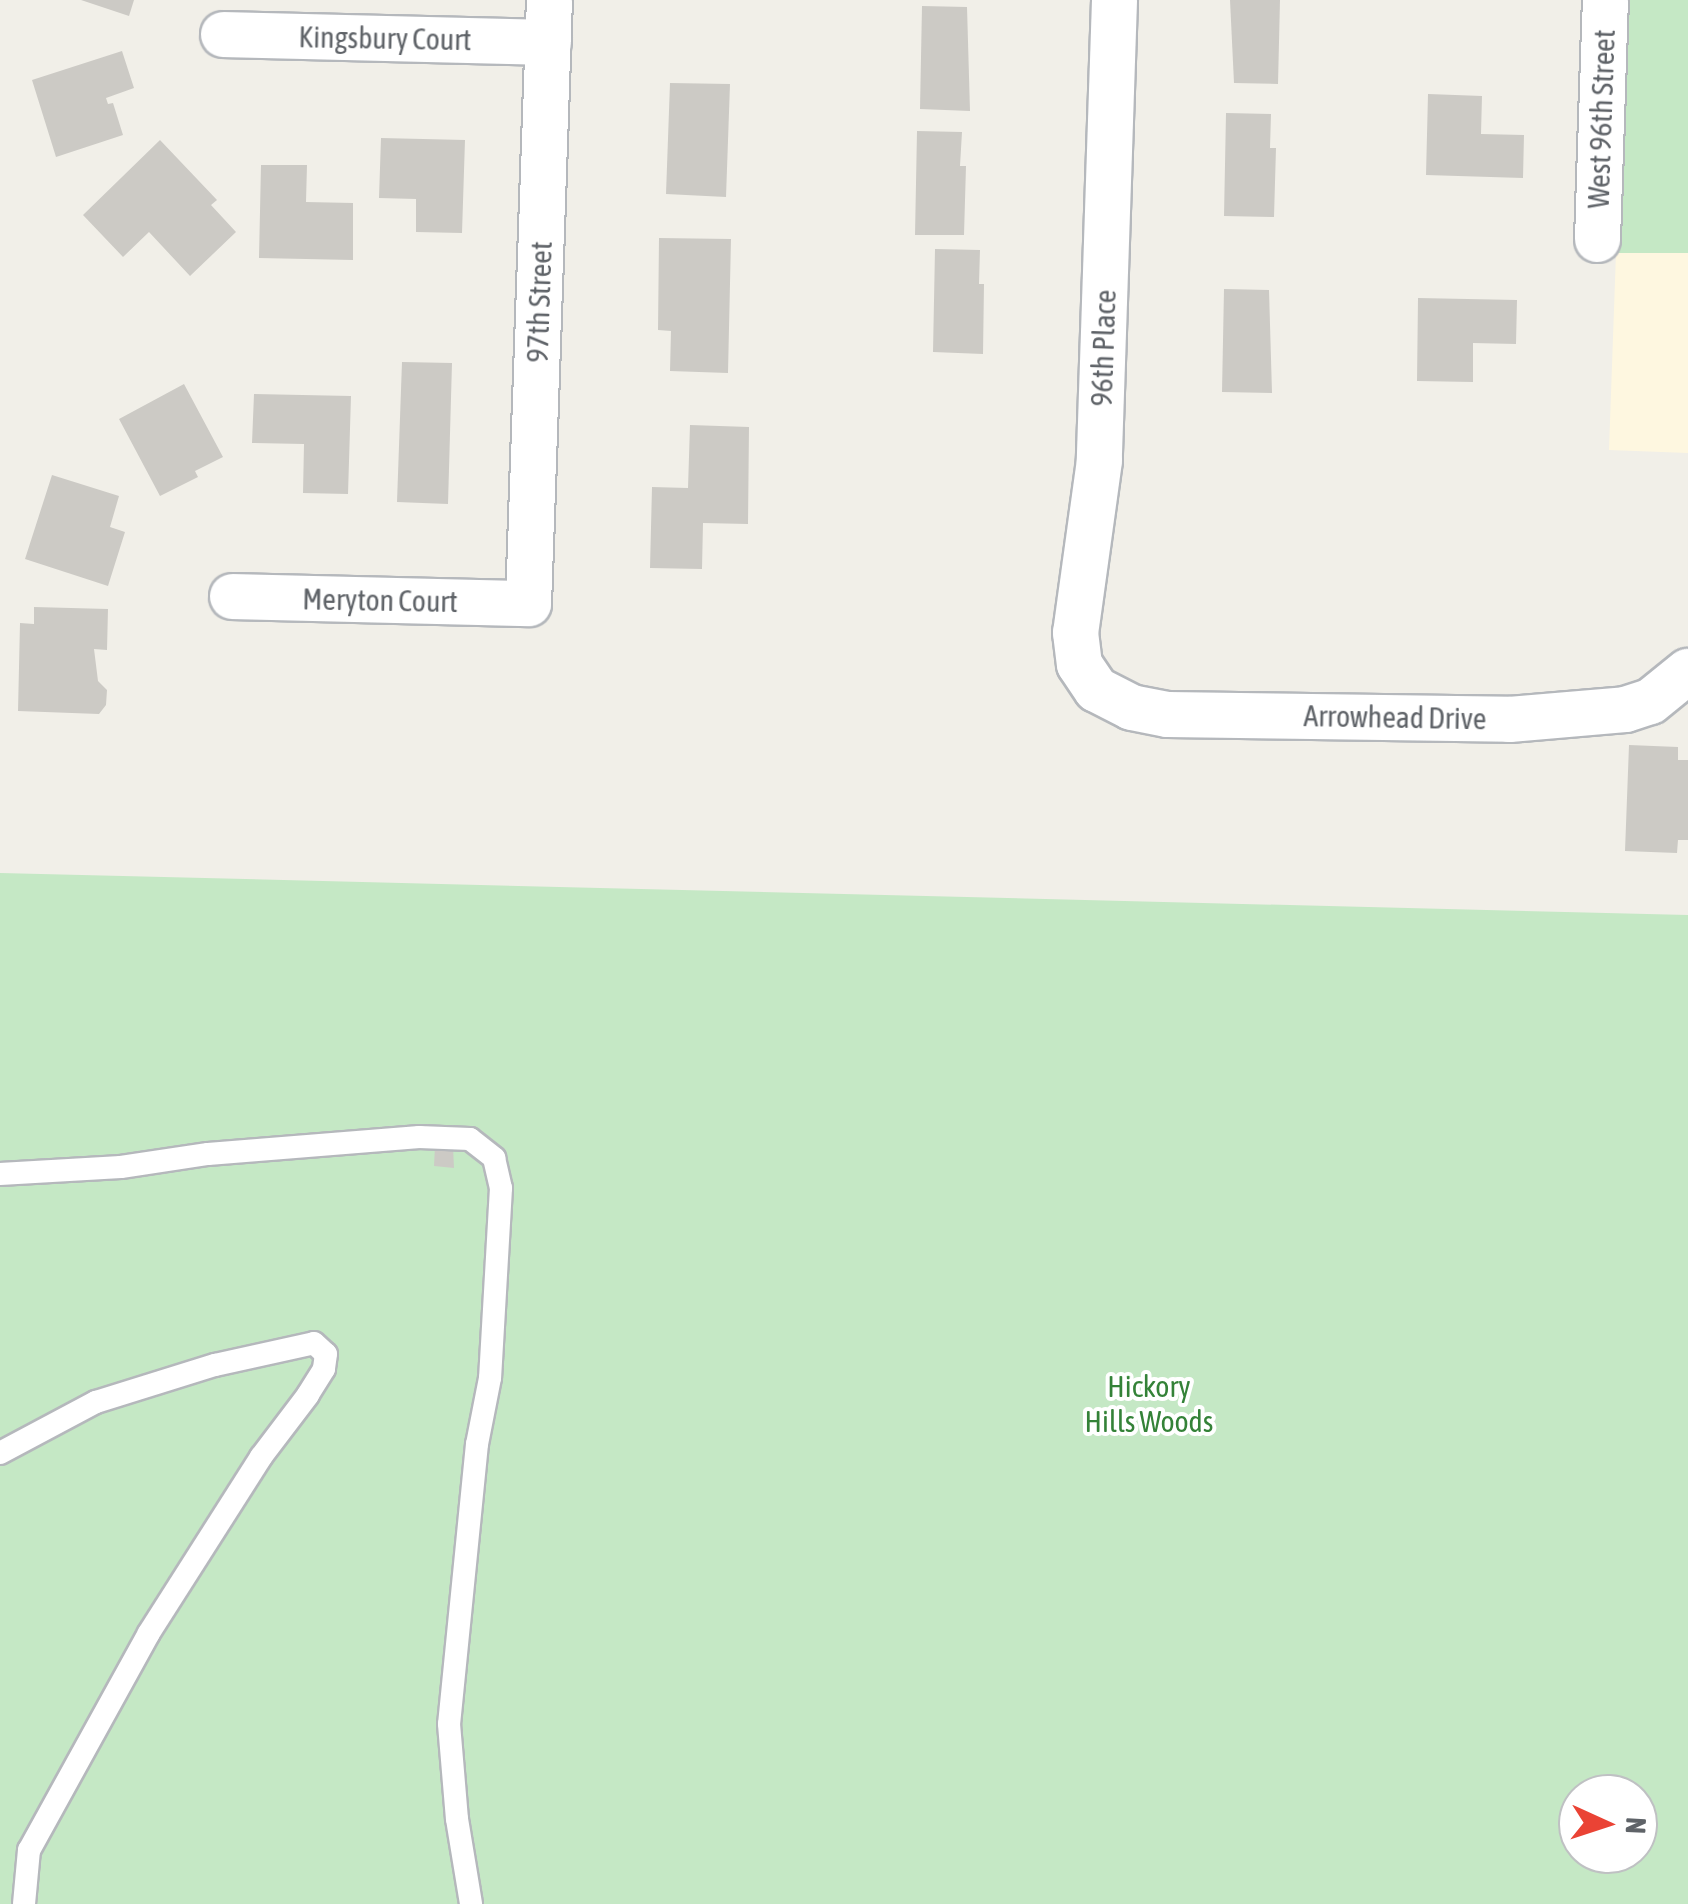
<!DOCTYPE html>
<style>
body{margin:0}
#map{position:relative;width:1688px;height:1904px;overflow:hidden;background:#f1efe8;font-family:"Asap Condensed",sans-serif}
div>[style]{position:absolute}
[style*='--x']{left:calc(var(--x)*1px);top:calc(var(--y)*1px);width:calc(var(--w)*1px);rotate:calc(var(--a)*1deg)}
.commercial>*{inset:0;background:#fef7e0}
.green>*{inset:0;background:#c5e8c5}
.building>*{inset:0;background:#cccac5}
.roads{filter:drop-shadow(2px 0 #b5b8bc) drop-shadow(-2px 0 #b5b8bc) drop-shadow(0 2px #b5b8bc) drop-shadow(0 -2px #b5b8bc)}
.service>*{height:22px;margin:-11px;padding:0 11px;transform-origin:11px;border-radius:11px;background:#fff}
.minor>*{height:45px;margin:-22.5px;padding:0 22.5px;transform-origin:22.5px;border-radius:22.5px;background:#fff}
span{translate:-50% -50%;white-space:nowrap;text-align:center;line-height:1.15;-webkit-text-stroke:8px #fff;paint-order:stroke}
.street-label{font-size:30px;color:#5f6368}
.park-label{font-size:30px;color:#348238}
.north{position:absolute;left:1558px;top:1774px;width:100px;height:100px;box-sizing:border-box;background:#fff;border:2px solid #bfc1c3;border-radius:50%;rotate:93deg;font-size:28px;font-weight:700;line-height:40px;text-align:center;color:#5f6368}
.north::after{content:'';display:block;margin:auto;width:35px;height:45px;background:#ea4335;clip-path:polygon(50% 0,100% 100%,50% 72%,0 100%)}
</style>
<div id="map">
<div class="commercial">
<div style="clip-path:polygon(1616px 253px,1688px 253px,1688px 453px,1609px 450px)"></div>
</div>
<div class="green">
<div style="clip-path:polygon(1623px 0,1688px 0,1688px 253px,1616px 253px)"></div>
<div style="clip-path:polygon(evenodd,0 873px,1688px 915px,1688px 1904px,0 1904px,0 873px,1578px 1794px,1638px 1794px,1638px 1854px,1578px 1854px,1578px 1794px)"></div>
</div>
<div class="building">
<div style="clip-path:polygon(81px 0,134px 0,129px 16px)"></div>
<div style="clip-path:polygon(1230px 0,1280px 0,1278px 84px,1234px 83px)"></div>
<div style="clip-path:polygon(922px 6px,967px 7px,970px 111px,920px 109px)"></div>
<div style="clip-path:polygon(122px 51px,134px 88px,106px 98px,108px 104px,113px 103px,123px 135px,56px 157px,32px 80px)"></div>
<div style="clip-path:polygon(670px 83px,730px 84px,726px 197px,666px 194px)"></div>
<div style="clip-path:polygon(1428px 94px,1482px 96px,1481px 134px,1524px 135px,1523px 178px,1426px 175px)"></div>
<div style="clip-path:polygon(1226px 113px,1271px 114px,1270px 148px,1276px 148px,1274px 217px,1224px 216px)"></div>
<div style="clip-path:polygon(917px 131px,962px 132px,960px 166px,966px 166px,964px 235px,915px 235px)"></div>
<div style="clip-path:polygon(381px 138px,465px 140px,462px 233px,416px 232px,416px 199px,379px 198px)"></div>
<div style="clip-path:polygon(160px 140px,217px 200px,211px 205px,236px 232px,190px 276px,149px 232px,123px 257px,83px 215px)"></div>
<div style="clip-path:polygon(261px 165px,307px 165px,306px 202px,353px 203px,353px 260px,259px 258px)"></div>
<div style="clip-path:polygon(659px 238px,731px 239px,728px 373px,670px 371px,671px 331px,658px 330px)"></div>
<div style="clip-path:polygon(935px 249px,980px 250px,979px 284px,984px 284px,983px 354px,933px 352px)"></div>
<div style="clip-path:polygon(1224px 289px,1269px 290px,1272px 393px,1222px 392px)"></div>
<div style="clip-path:polygon(1418px 298px,1517px 300px,1516px 344px,1473px 343px,1473px 382px,1417px 381px)"></div>
<div style="clip-path:polygon(402px 362px,452px 363px,448px 504px,397px 502px)"></div>
<div style="clip-path:polygon(184px 384px,223px 457px,195px 471px,198px 477px,160px 496px,119px 419px)"></div>
<div style="clip-path:polygon(254px 394px,351px 396px,348px 494px,303px 493px,304px 444px,252px 443px)"></div>
<div style="clip-path:polygon(690px 425px,749px 427px,748px 524px,703px 523px,702px 569px,650px 568px,652px 487px,688px 488px)"></div>
<div style="clip-path:polygon(52px 475px,119px 496px,110px 527px,125px 532px,108px 586px,25px 559px)"></div>
<div style="clip-path:polygon(34px 607px,108px 609px,107px 650px,94px 649px,98px 681px,107px 690px,106px 705px,99px 714px,18px 711px,20px 623px,34px 624px)"></div>
<div style="clip-path:polygon(1629px 745px,1678px 747px,1678px 760px,1688px 760px,1688px 840px,1678px 840px,1677px 853px,1625px 851px)"></div>
<div style="clip-path:polygon(435px 1146px,453px 1147px,454px 1168px,434px 1166px)"></div>
</div>
<div class="roads">
<div class="service">
<div style="--x:0;--y:1174;--w:121;--a:-3.3"></div>
<div style="--x:121;--y:1167;--w:88;--a:-8.5"></div>
<div style="--x:208;--y:1154;--w:212;--a:-4.6"></div>
<div style="--x:419;--y:1137;--w:51;--a:2.2"></div>
<div style="--x:470;--y:1139;--w:31;--a:38"></div>
<div style="--x:494;--y:1158;--w:31;--a:77"></div>
<div style="--x:501;--y:1188;--w:190;--a:93.3"></div>
<div style="--x:490;--y:1378;--w:67;--a:101.1"></div>
<div style="--x:477;--y:1444;--w:281;--a:95.7"></div>
<div style="--x:449;--y:1724;--w:95;--a:85.2"></div>
<div style="--x:457;--y:1819;--w:86;--a:80.6"></div>
<div style="--x:0;--y:1453;--w:109;--a:-28"></div>
<div style="--x:96;--y:1402;--w:125;--a:-17.3"></div>
<div style="--x:215;--y:1365;--w:101;--a:-12.5"></div>
<div style="--x:314;--y:1343;--w:16;--a:43"></div>
<div style="--x:326;--y:1354;--w:15;--a:98"></div>
<div style="--x:324;--y:1369;--w:31;--a:122"></div>
<div style="--x:308;--y:1395;--w:78;--a:127.2"></div>
<div style="--x:261;--y:1457;--w:209;--a:122.5"></div>
<div style="--x:149;--y:1633;--w:248;--a:118.9"></div>
<div style="--x:29;--y:1850;--w:54;--a:95.3"></div>
</div>
<div class="minor">
<div style="--x:1114;--y:0;--w:460;--a:91.9"></div>
<div style="--x:1099;--y:460;--w:174;--a:97.9"></div>
<div style="--x:1075;--y:632;--w:32;--a:83"></div>
<div style="--x:1079;--y:664;--w:30;--a:56"></div>
<div style="--x:1096;--y:689;--w:39;--a:27"></div>
<div style="--x:1131;--y:707;--w:37;--a:11"></div>
<div style="--x:1167;--y:714;--w:342;--a:0.8"></div>
<div style="--x:1509;--y:719;--w:116;--a:-4.9"></div>
<div style="--x:1625;--y:709;--w:26;--a:-18"></div>
<div style="--x:1650;--y:701;--w:48;--a:-39"></div>
<div style="--x:223;--y:34;--w:325;--a:1.4"></div>
<div style="--x:1597;--y:239;--w:239;--a:-88.1"></div>
<div style="--x:232;--y:596;--w:296;--a:1.4"></div>
<div style="--x:528;--y:603;--w:603;--a:-88.01"></div>
</div>
</div>
<div class="street-label">
<span style="left:385px;top:38px;rotate:1deg">Kingsbury Court</span>
<span style="left:1601px;top:119px;rotate:-88deg">West 96th Street</span>
<span style="left:539px;top:302px;rotate:-88deg">97th Street</span>
<span style="left:1103px;top:348px;rotate:-88deg">96th Place</span>
<span style="left:380px;top:600px;rotate:1deg">Meryton Court</span>
<span style="left:1395px;top:717px;rotate:1deg">Arrowhead Drive</span>
</div>
<div class="park-label">
<span style="left:1149px;top:1403px">Hickory<br>Hills Woods</span>
</div>
<div class="north">N</div>
</div>
